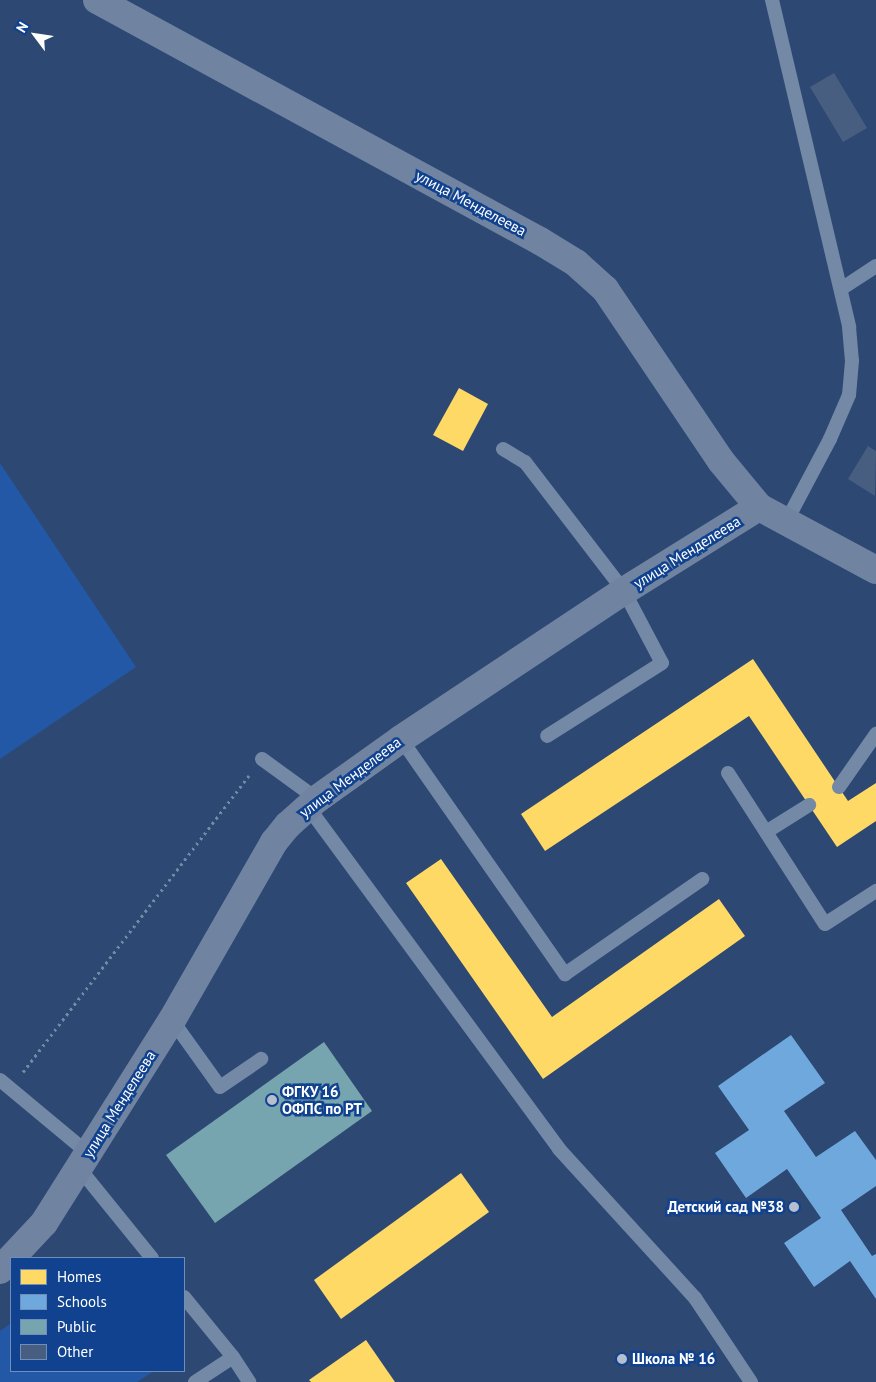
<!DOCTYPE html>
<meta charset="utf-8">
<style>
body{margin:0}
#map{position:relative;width:876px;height:1382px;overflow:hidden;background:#2d4872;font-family:"PT Sans",sans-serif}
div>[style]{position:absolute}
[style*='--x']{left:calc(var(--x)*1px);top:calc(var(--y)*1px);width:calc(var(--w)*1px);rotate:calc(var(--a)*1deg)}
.green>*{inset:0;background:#2358a6}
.homes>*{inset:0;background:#ffd966}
.schools>*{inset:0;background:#6fa8dc}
.public>*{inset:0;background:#76a5af}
.building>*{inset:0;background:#485e80}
.path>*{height:3px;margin-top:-1.5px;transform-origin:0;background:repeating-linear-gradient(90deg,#7489a6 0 2.5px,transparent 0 6.5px)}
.lane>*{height:14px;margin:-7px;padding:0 7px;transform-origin:7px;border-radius:7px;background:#7489a6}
.secondary>*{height:28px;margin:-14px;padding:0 14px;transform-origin:14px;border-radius:14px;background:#7084a2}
.dots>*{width:14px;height:14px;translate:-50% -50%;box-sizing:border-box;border:2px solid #10428f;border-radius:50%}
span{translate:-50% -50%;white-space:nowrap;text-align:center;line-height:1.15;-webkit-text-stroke:5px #10428f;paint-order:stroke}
.street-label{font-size:15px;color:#fff}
.poi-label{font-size:15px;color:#fff;font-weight:700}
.left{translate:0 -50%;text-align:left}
.right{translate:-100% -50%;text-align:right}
.legend{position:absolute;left:10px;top:1257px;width:175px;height:115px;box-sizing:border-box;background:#10428f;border:1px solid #708ebc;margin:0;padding:6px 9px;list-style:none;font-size:15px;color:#fff}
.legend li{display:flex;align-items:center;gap:10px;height:25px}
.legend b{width:25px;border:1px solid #708ebc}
.north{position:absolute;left:10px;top:10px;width:50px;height:50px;-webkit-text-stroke:4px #10428f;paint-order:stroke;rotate:301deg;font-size:14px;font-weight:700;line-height:20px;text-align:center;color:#fff}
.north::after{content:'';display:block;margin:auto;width:18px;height:22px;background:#fff;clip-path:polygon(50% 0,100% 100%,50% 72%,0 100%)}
</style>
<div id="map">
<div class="green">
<div style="clip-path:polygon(0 463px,136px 667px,0 759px)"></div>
<div style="clip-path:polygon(11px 1323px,11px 1371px,154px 1371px,137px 1382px,0 1382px,0 1331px)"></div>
</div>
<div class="homes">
<div style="clip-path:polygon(459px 388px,488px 404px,463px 451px,433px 435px)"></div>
<div style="clip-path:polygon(753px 659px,848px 801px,876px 783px,876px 821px,837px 847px,749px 716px,545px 851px,521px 814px)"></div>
<div style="clip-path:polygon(441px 859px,552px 1017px,719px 899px,745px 936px,543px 1079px,406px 883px)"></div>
<div style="clip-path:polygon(461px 1173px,489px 1212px,341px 1319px,314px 1280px)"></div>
<div style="clip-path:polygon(366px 1340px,395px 1382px,311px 1382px,309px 1380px)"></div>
</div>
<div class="schools">
<div style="clip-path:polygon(791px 1035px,825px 1083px,784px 1111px,816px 1157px,855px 1131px,876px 1160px,876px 1186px,841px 1210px,872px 1256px,876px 1254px,876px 1299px,850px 1261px,814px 1287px,784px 1243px,821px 1218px,787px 1169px,746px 1198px,715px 1153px,749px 1130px,718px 1086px)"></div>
</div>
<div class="public">
<div style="clip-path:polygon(324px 1042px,372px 1111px,215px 1223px,166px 1155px)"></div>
</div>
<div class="building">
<div style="clip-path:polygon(834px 73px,867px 128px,843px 142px,810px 87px)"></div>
<div style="clip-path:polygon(868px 446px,876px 451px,875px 496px,848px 479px)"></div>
</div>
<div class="path">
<div style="--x:23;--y:1072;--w:373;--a:-52.7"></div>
</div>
<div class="lane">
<div style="--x:772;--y:0;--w:336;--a:76.7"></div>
<div style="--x:849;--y:327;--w:34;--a:85"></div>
<div style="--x:852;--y:361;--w:34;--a:95"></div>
<div style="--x:849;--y:395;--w:48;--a:113.4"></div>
<div style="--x:830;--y:439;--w:94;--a:117.9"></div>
<div style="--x:841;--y:289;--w:42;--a:-33.3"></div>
<div style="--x:503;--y:449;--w:26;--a:31"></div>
<div style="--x:525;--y:462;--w:163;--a:52.5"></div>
<div style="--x:624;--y:591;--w:81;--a:62.2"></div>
<div style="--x:662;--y:663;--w:136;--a:147.6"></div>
<div style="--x:401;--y:739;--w:287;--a:55.1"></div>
<div style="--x:565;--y:974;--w:167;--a:-34.7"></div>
<div style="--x:262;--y:759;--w:68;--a:36"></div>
<div style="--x:728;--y:773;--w:179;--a:57.3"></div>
<div style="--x:825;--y:924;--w:61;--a:-32.9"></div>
<div style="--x:839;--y:787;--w:65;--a:-55.1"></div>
<div style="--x:308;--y:807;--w:424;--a:53.7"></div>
<div style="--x:559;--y:1149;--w:202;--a:47.6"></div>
<div style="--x:695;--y:1298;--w:101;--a:56.3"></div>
<div style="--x:766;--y:832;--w:51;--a:-32.1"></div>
<div style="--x:172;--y:1020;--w:82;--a:54.4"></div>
<div style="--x:220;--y:1087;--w:50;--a:-34.3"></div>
<div style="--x:0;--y:1080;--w:114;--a:39.7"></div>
<div style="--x:79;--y:1168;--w:116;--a:51"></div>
<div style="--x:184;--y:1297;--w:77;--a:50.8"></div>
<div style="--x:195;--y:1382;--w:45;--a:-33.3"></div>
<div style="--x:233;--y:1357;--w:30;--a:57"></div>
</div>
<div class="secondary">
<div style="--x:97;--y:0;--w:504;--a:28.55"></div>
<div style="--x:540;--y:241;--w:42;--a:31.4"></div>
<div style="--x:576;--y:263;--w:39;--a:42"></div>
<div style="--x:605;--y:289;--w:207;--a:56"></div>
<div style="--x:721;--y:461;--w:60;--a:50.4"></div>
<div style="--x:759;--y:507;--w:133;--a:28.3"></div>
<div style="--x:0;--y:1270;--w:64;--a:-46.9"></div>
<div style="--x:44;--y:1223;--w:240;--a:-57.8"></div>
<div style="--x:172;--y:1020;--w:205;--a:-60.2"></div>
<div style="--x:274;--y:842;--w:22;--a:-51"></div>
<div style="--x:288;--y:825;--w:39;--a:-42"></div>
<div style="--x:317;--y:799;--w:103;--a:-35.5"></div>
<div style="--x:401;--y:739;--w:268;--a:-33.6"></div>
<div style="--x:624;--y:591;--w:159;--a:-31.9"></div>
</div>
<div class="dots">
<div style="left:272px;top:1100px;background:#b6bfce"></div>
<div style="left:794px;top:1207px;background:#b6bfce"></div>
<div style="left:622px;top:1359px;background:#b6bfce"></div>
</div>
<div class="street-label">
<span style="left:471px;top:203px;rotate:28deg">улица Менделеева</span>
<span style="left:687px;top:552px;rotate:-32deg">улица Менделеева</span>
<span style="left:350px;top:777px;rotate:-37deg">улица Менделеева</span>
<span style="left:119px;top:1104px;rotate:-58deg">улица Менделеева</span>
</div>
<div class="poi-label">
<span class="left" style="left:282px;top:1100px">ФГКУ 16<br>ОФПС по РТ</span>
<span class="right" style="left:784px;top:1207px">Детский сад №38</span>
<span class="left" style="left:632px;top:1359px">Школа № 16</span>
</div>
<ul class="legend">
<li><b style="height:14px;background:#ffd966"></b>Homes</li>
<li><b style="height:14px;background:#6fa8dc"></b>Schools</li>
<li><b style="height:14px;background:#76a5af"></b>Public</li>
<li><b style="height:14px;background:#485e80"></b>Other</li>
</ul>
<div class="north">N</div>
</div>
